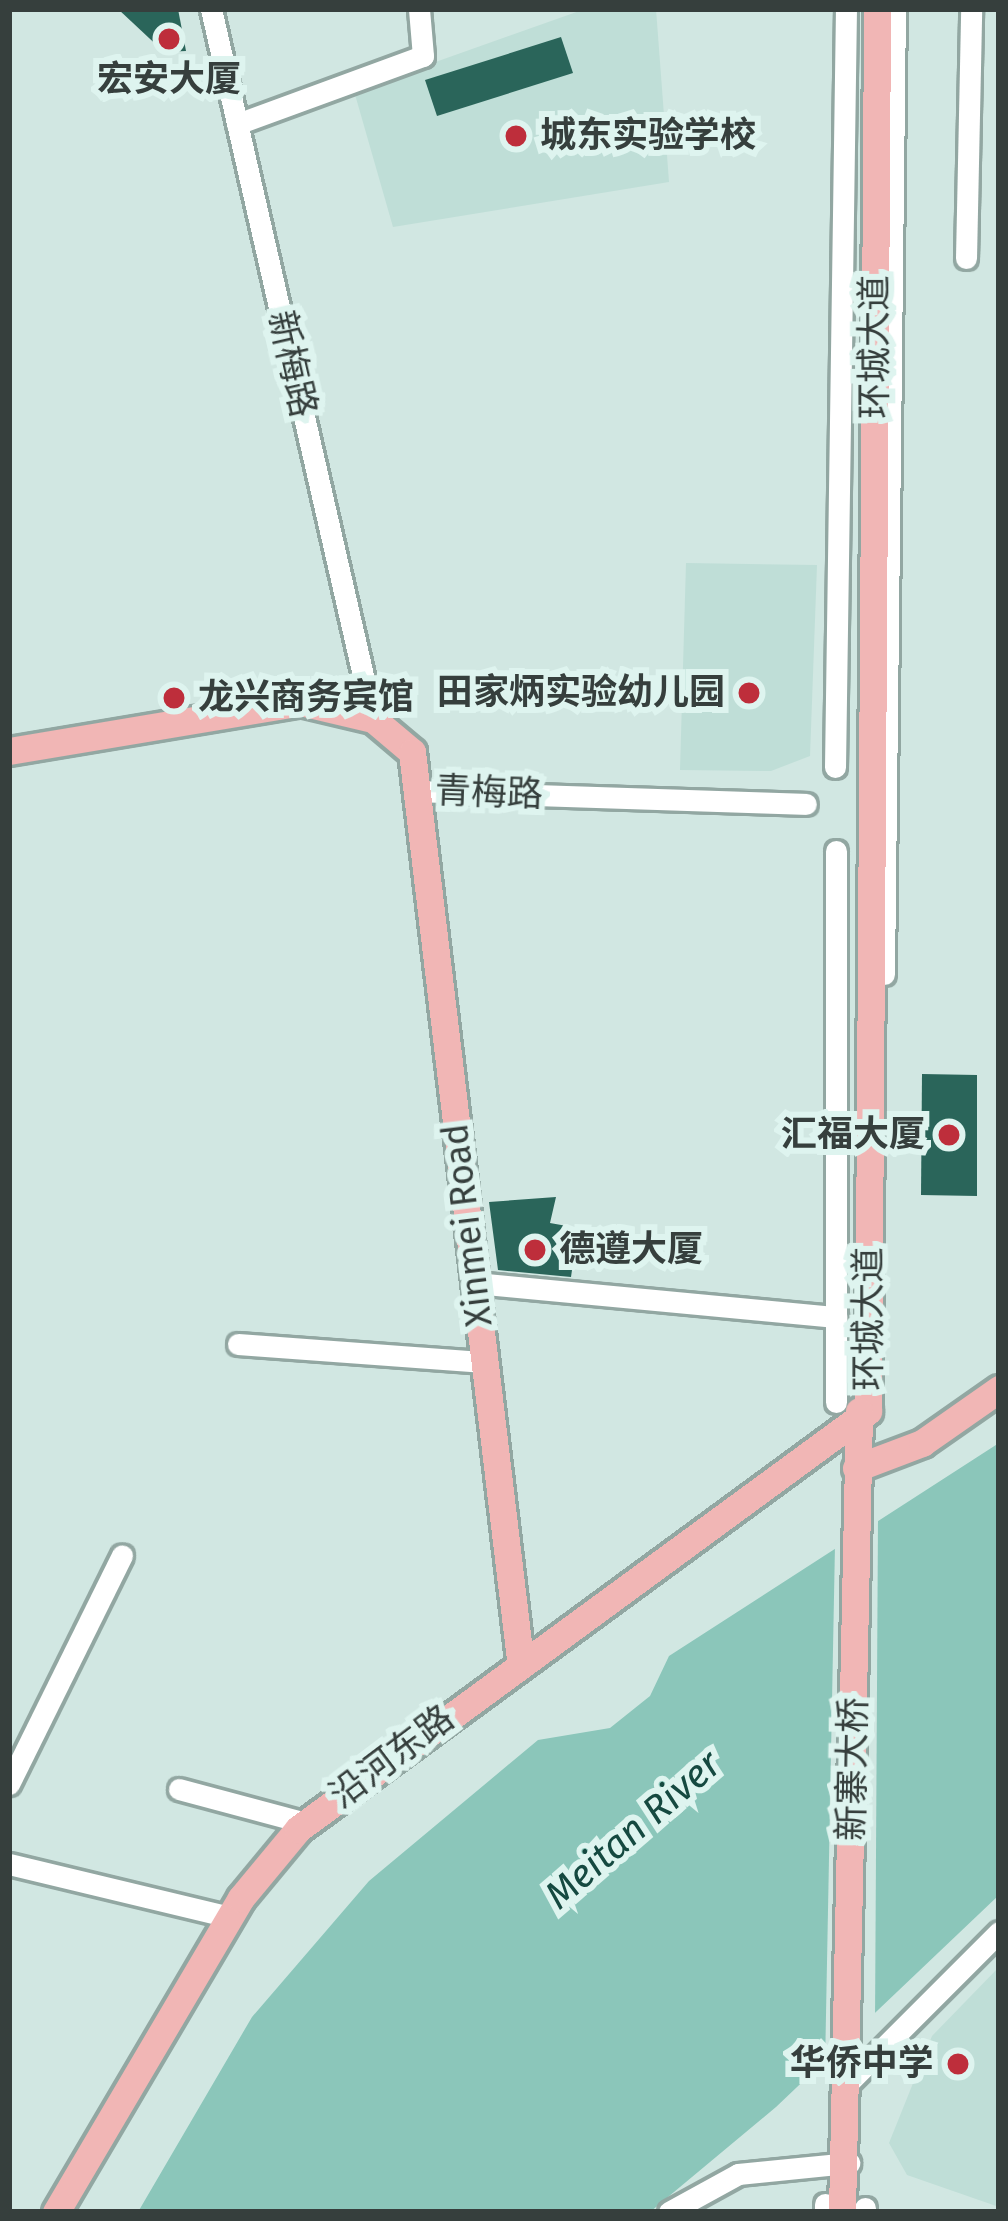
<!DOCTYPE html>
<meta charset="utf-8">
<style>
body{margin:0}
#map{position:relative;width:1008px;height:2221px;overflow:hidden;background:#d1e7e2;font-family:"Fira Sans","Noto Sans SC",sans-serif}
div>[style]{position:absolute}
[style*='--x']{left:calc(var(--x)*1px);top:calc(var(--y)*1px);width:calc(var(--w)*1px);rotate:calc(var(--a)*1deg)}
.built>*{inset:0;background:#bfded7}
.water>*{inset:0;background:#8bc6ba}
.pier>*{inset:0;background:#d1e7e2}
.building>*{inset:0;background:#2a655a}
.roads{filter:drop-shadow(3px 0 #92a7a2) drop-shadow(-3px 0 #92a7a2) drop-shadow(0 3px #92a7a2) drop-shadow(0 -3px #92a7a2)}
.minor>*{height:21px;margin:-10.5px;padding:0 10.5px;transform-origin:10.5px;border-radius:10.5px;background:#fff}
.major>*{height:27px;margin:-13.5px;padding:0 13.5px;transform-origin:13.5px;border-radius:13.5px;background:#f1b6b5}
.dots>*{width:33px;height:33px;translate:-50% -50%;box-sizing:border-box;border:6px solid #def4ef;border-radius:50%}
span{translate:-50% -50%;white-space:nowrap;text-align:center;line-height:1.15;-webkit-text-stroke:12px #def4ef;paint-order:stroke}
.poi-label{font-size:36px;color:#363f3d;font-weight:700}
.left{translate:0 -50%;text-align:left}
.right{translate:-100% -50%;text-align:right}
.street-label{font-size:36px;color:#363f3d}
.water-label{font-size:39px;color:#154940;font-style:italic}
.frame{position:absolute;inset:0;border:12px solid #363f3d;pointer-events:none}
</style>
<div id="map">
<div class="built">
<div style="clip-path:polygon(585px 9px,656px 9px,669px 182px,393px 227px,354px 91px)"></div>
<div style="clip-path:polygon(686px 563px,817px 565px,810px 756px,771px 771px,680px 770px)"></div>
<div style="clip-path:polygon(999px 1967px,999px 2207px,907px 2175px,889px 2143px,932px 2036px)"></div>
</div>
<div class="water">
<div style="clip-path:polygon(999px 1443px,999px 1895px,776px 2107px,650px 2212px,138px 2212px,252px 2017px,369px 1881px,538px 1740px,610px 1728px,650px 1696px,669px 1656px)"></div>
</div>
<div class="pier">
<div style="clip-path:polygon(878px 1519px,875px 2021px,825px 2067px,835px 1545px)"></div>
</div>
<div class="building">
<div style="clip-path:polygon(118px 9px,178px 9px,186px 51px,164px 52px)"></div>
<div style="clip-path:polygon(561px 37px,573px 73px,437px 116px,425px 80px)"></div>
<div style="clip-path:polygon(922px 1074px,977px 1075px,977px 1196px,921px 1195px)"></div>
<div style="clip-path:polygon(556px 1197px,550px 1223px,578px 1228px,571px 1277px,498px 1270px,489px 1202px)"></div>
</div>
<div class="roads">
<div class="minor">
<div style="--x:211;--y:9;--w:728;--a:77.15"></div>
<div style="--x:237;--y:124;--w:198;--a:-20.1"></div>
<div style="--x:423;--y:56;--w:47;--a:-94.9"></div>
<div style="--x:966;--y:258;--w:249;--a:-88.8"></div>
<div style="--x:835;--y:767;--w:758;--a:-89.17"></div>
<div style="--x:417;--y:791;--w:389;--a:1.9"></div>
<div style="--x:836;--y:851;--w:551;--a:90"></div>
<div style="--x:884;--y:974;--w:965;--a:-89.35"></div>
<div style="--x:475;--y:1283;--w:363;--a:5.4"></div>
<div style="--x:238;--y:1344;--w:247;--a:4.2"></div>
<div style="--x:9;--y:1784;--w:255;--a:-63.7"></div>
<div style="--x:179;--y:1789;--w:131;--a:15"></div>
<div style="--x:9;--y:1864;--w:227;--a:13.5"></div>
<div style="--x:849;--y:2082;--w:212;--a:-45"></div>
<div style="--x:825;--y:2204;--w:8;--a:90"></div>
<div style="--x:669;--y:2212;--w:79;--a:-28.8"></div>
<div style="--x:738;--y:2174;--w:112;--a:-5.7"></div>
<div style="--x:865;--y:2212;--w:4;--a:-90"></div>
</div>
<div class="major">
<div style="--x:9;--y:751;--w:296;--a:-9.5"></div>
<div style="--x:301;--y:702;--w:74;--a:13.3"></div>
<div style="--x:373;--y:719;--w:51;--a:40.2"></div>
<div style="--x:412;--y:752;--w:913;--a:83.21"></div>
<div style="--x:856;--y:1468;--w:71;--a:-20.7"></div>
<div style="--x:922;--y:1443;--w:94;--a:-35"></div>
<div style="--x:56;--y:2212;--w:364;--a:-59.5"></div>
<div style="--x:241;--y:1898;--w:89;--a:-50.4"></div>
<div style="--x:298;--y:1829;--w:707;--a:-36.25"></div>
<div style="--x:868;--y:1411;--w:1402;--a:-89.63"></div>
<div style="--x:842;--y:2212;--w:801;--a:-88.78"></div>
</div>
</div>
<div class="dots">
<div style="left:169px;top:39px;background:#be2e3b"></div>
<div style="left:516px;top:136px;background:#be2e3b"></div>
<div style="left:749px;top:693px;background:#be2e3b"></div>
<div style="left:174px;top:698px;background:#be2e3b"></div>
<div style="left:949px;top:1135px;background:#be2e3b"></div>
<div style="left:535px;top:1250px;background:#be2e3b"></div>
<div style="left:958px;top:2064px;background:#be2e3b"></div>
</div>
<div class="poi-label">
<span style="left:169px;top:80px">宏安大厦</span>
<span class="left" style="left:540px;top:136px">城东实验学校</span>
<span class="right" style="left:725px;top:693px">田家炳实验幼儿园</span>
<span class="left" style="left:198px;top:698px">龙兴商务宾馆</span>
<span class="right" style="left:925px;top:1135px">汇福大厦</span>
<span class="left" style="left:559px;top:1250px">德遵大厦</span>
<span class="right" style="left:934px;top:2064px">华侨中学</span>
</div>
<div class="street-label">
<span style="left:875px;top:347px;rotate:-90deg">环城大道</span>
<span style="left:292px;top:364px;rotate:77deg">新梅路</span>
<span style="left:489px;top:793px;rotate:2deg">青梅路</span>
<span style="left:468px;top:1225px;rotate:-97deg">Xinmei Road</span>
<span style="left:869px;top:1319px;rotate:-90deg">环城大道</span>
<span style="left:392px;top:1757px;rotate:-37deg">沿河东路</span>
<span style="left:853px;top:1769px;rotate:-89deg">新寨大桥</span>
</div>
<div class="water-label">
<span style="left:633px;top:1830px;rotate:-41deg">Meitan River</span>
</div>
<div class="frame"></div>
</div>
